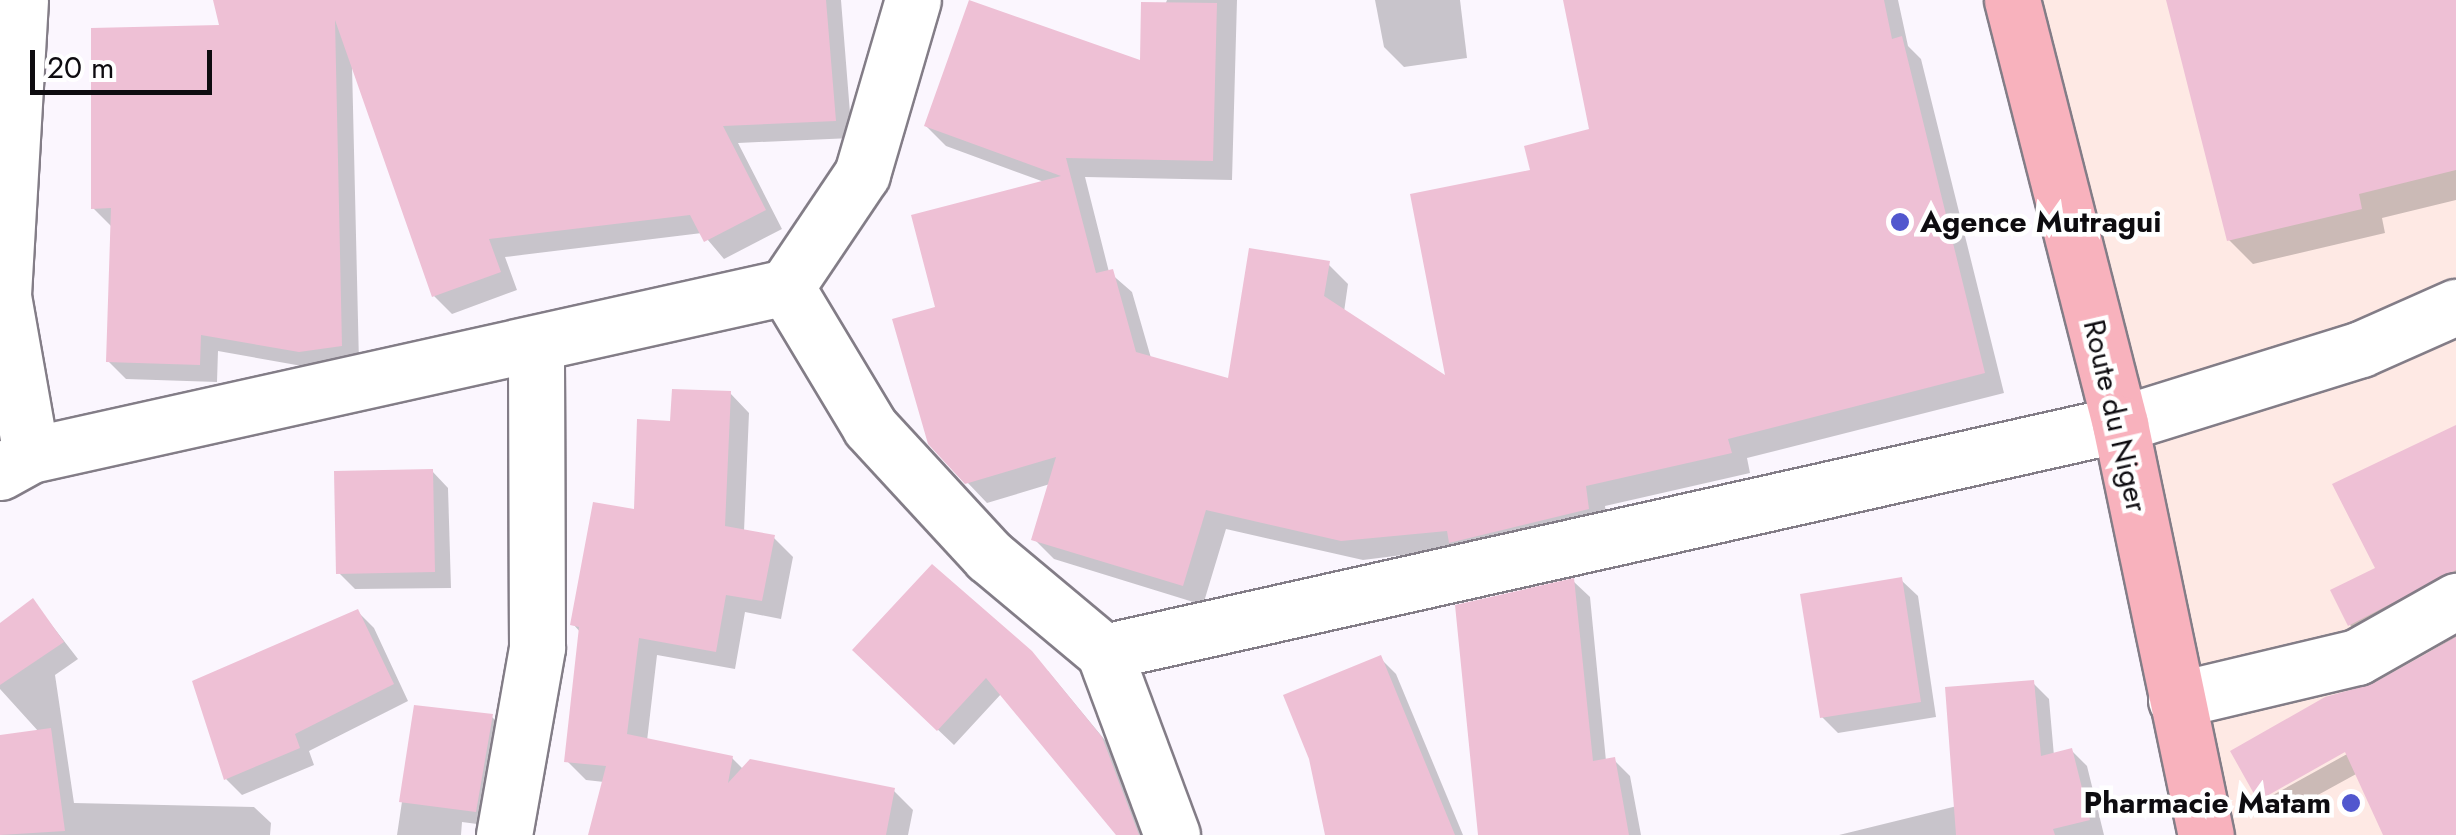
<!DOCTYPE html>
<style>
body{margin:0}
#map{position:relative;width:2456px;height:835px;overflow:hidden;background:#fbf6fe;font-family:Jost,sans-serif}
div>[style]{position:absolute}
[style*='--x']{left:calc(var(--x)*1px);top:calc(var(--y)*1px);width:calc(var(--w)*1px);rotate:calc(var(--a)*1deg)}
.industrial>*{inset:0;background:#fee9e4}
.shadow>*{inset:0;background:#0003}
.building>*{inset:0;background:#eec0d5}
.roads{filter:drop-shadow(2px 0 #837d87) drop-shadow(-2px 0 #837d87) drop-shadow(0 2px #837d87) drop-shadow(0 -2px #837d87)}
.minor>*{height:55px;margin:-27.5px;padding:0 27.5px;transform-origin:27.5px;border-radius:27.5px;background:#fff}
.major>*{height:55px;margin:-27.5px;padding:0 27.5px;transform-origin:27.5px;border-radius:27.5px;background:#f8b2bd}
.dots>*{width:28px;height:28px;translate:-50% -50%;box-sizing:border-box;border:5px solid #fff;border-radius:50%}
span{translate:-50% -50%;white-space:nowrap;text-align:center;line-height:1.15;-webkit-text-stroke:9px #fff;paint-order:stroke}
.poi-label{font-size:30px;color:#0e0c10;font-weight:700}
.left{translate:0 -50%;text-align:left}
.right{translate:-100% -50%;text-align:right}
.street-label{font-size:30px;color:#0e0c10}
.scale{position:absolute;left:30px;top:50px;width:182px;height:45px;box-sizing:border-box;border:5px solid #0e0c10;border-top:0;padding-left:12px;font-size:30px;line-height:35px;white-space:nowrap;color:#0e0c10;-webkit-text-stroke:8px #fff;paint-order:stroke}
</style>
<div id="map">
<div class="industrial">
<div style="clip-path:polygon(2012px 0,2456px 0,2456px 835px,2206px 835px)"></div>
</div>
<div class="shadow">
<div style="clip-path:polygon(215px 0,841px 0,852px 138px,738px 143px,782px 229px,724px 259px,702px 233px,505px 257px,517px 290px,452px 314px,434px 296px,352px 65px,359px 363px,319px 369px,218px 351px,217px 382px,126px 379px,108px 361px,111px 226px,93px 208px,222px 28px)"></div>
<div style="clip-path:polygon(1167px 0,1237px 0,1232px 180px,1085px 177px,1109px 272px,1132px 292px,1151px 358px,1230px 381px,1328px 264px,1348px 284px,1344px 312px,1449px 381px,1533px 172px,1592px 131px,1566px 0,1898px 0,1908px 46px,1921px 59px,2004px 393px,1747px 458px,1750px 473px,1605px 506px,1608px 529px,1363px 560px,1226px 529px,1203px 605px,1054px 559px,1034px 539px,1050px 484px,987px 503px,967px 482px,938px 309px,1047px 183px,946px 146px,926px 126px,1142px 63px)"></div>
<div style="clip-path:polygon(1375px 0,1460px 0,1467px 58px,1404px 67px,1384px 47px)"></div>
<div style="clip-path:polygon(2168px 0,2456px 0,2456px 200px,2382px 218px,2385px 233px,2253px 264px,2229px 240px)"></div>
<div style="clip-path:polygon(730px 393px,749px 413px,744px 532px,773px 537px,793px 557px,781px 619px,745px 612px,735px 669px,657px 655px,647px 741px,732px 758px,744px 770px,894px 791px,913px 810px,908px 835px,591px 835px,604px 782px,586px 780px,567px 761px,581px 633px,573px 624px,636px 512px,673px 424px)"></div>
<div style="clip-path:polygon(2456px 428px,2456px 597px,2368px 643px,2350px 625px)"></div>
<div style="clip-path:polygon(432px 471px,448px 488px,451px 588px,355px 589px,339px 573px)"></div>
<div style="clip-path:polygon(1901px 580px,1918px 596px,1936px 717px,1838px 733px,1822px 717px)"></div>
<div style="clip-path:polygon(1573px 581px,1590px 597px,1606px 761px,1614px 760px,1630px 776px,1641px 835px,1481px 835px)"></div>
<div style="clip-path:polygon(33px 601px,78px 659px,55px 675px,74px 803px,254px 807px,271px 823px,270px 835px,0 835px,0 738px,39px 732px,0 689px,0 627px)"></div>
<div style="clip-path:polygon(358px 612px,374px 628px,408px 701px,309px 751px,314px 765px,242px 795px,226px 779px)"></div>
<div style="clip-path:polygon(evenodd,2456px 636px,2456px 835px,2386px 835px,2358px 773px,2278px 817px,2260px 799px,2234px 752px,2326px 699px,2373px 687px,2456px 636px,2355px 744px,2358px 748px,2262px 801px,2262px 796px,2355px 744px)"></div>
<div style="clip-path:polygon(1380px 658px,1396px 674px,1463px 835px,1328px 835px,1312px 758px)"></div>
<div style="clip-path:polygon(871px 666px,1048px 671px,1118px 756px,1147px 835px,1119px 835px,1002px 693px,954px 745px)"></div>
<div style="clip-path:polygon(2033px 683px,2049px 699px,2054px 756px,2072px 751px,2087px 766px,2104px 835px,1839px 835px,1957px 806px)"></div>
<div style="clip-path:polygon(416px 708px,492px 717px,508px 733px,492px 826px,462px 822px,461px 835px,397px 835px)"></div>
</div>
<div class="building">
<div style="clip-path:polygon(213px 0,826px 0,836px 121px,723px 126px,766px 210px,704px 242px,690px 215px,489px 239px,501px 272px,432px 297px,335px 20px,342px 346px,299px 352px,201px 335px,200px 365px,106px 362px,111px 208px,91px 209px,91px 28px,219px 25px)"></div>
<div style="clip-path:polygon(969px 0,1140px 60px,1141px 2px,1217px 3px,1213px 161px,1066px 158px,1096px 273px,1113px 269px,1136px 352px,1228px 378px,1249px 248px,1330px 261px,1324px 296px,1445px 375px,1410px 194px,1530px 170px,1524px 146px,1589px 129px,1563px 0,1884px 0,1892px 39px,1902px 36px,1985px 373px,1728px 439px,1732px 453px,1586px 486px,1589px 509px,1449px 543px,1447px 531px,1341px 541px,1206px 510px,1183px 586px,1031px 540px,1056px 457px,965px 484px,928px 444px,892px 319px,935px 307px,911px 215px,1061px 176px,924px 126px)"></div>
<div style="clip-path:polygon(2166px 0,2456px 0,2456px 170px,2359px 194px,2362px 209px,2227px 241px)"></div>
<div style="clip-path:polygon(672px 389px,731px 391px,725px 526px,775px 535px,762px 601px,726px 595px,716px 652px,639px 638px,627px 734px,733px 756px,728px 783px,750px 759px,895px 788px,886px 835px,588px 835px,606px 766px,564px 762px,579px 627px,570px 625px,593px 502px,634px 509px,637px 419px,670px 421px)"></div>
<div style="clip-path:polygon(2456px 425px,2456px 570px,2348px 626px,2330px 590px,2375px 568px,2332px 484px)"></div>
<div style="clip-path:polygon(433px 469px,435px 572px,336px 574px,334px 471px)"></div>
<div style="clip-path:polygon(932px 564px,1032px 651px,1102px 737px,1139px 835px,1116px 835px,986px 678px,937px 731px,852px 650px)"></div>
<div style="clip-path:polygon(1902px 577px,1921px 702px,1820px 718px,1800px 594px)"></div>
<div style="clip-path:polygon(1574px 578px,1593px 761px,1615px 757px,1629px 835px,1478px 835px,1455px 605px)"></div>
<div style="clip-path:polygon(33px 598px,64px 642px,0 685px,0 623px)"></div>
<div style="clip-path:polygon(358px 609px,394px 684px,295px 734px,300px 748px,224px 780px,192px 681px)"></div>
<div style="clip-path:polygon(2456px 637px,2456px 835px,2383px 835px,2345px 752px,2258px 801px,2230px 751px,2325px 697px,2372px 684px)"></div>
<div style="clip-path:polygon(1381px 655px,1455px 835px,1325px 835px,1309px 759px,1283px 695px)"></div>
<div style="clip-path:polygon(2034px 680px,2041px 756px,2072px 748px,2090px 820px,2053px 829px,2055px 835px,1956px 835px,1945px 687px)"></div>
<div style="clip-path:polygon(414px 705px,493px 714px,476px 812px,399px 802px)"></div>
<div style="clip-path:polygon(51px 728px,65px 831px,0 835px,0 735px)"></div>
</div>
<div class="roads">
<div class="minor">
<div style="--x:20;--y:0;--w:296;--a:93.3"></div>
<div style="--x:3;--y:296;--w:161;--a:80"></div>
<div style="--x:786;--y:287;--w:163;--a:59"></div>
<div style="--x:870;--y:427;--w:176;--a:47.3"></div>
<div style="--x:989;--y:556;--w:150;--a:39.9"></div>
<div style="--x:1104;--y:652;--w:195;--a:69.6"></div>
<div style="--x:0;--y:472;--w:35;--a:-29"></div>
<div style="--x:31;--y:455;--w:773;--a:-12.54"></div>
<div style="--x:786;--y:287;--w:136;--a:-56.1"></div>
<div style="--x:862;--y:174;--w:181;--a:-73.7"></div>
<div style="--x:1104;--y:652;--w:1041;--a:-12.65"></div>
<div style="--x:2120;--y:424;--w:252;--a:-17.3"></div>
<div style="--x:2361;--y:349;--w:104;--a:-23.9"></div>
<div style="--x:2176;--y:700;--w:186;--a:-13.4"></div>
<div style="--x:2357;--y:657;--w:114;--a:-29.5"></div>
<div style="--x:504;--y:835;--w:191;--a:-80"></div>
<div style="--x:537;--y:647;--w:301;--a:-90.2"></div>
</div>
<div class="major">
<div style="--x:2012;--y:0;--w:438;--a:75.7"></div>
<div style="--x:2120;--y:424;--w:420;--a:78.2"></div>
</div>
</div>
<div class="dots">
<div style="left:1900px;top:222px;background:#5157ce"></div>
<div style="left:2351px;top:803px;background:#5157ce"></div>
</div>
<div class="poi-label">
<span class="left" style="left:1920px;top:222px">Agence Mutragui</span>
<span class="right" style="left:2331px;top:803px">Pharmacie Matam</span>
</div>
<div class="street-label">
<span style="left:2115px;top:416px;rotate:77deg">Route du Niger</span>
</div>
<div class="scale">20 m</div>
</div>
